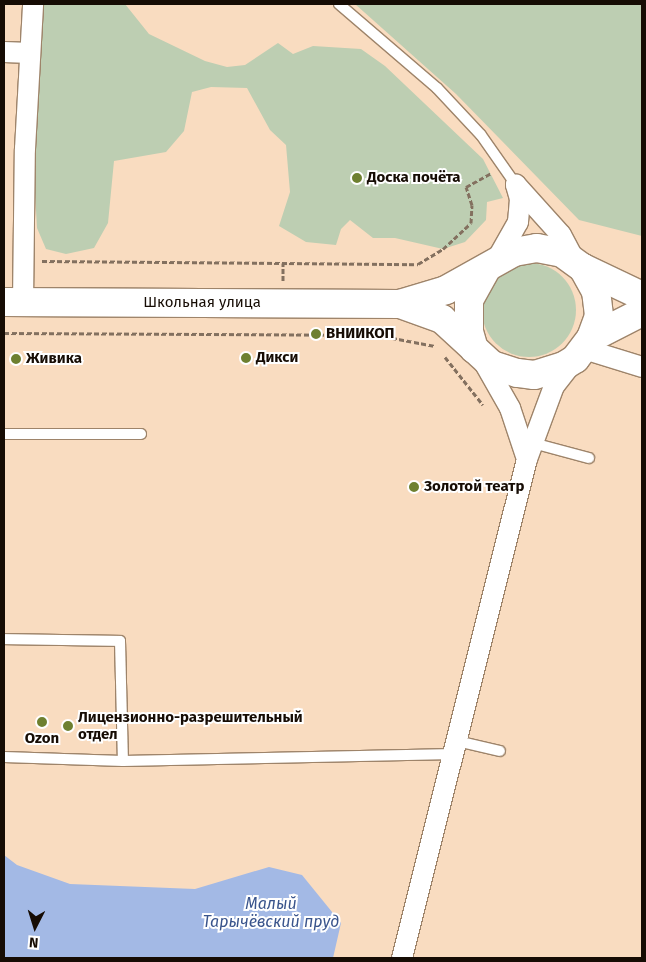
<!DOCTYPE html>
<meta charset="utf-8">
<style>
body{margin:0}
#map{position:relative;width:646px;height:962px;overflow:hidden;background:#f9dcc0;font-family:"Fira Sans",sans-serif}
div>[style]{position:absolute}
[style*='--x']{left:calc(var(--x)*1px);top:calc(var(--y)*1px);width:calc(var(--w)*1px);rotate:calc(var(--a)*1deg)}
.green>*{inset:0;background:#bdceb2}
.round{border-radius:50%}
.water>*{inset:0;background:#a3b9e5}
.path>*{height:3px;margin-top:-1.5px;transform-origin:0;background:repeating-linear-gradient(90deg,#83705f 0 5px,transparent 0 7.5px)}
.roads{filter:drop-shadow(1px 0 #9e846a) drop-shadow(-1px 0 #9e846a) drop-shadow(0 1px #9e846a) drop-shadow(0 -1px #9e846a)}
.lane>*{height:10px;margin:-5px;padding:0 5px;transform-origin:5px;border-radius:5px;background:#fff}
.street>*{height:20px;margin:-10px;padding:0 10px;transform-origin:10px;border-radius:10px;background:#fff}
.secondary>*{height:28px;margin:-14px;padding:0 14px;transform-origin:14px;border-radius:14px;background:#fff}
.dots>*{width:14px;height:14px;translate:-50% -50%;box-sizing:border-box;border:2px solid #fff;border-radius:50%}
span{translate:-50% -50%;white-space:nowrap;text-align:center;line-height:1.15;-webkit-text-stroke:4px #fff;paint-order:stroke}
.poi-label{font-size:15px;color:#160c04;font-weight:700}
.left{translate:0 -50%;text-align:left}
.street-label{font-size:15px;color:#160c04}
.water-label{font-size:16px;color:#39548c;font-style:italic}
.frame{position:absolute;inset:0;border:5px solid #160c04;pointer-events:none}
.north{position:absolute;left:10px;top:902px;width:50px;height:50px;-webkit-text-stroke:4px #fff;paint-order:stroke;rotate:185deg;font-size:14px;font-weight:700;line-height:20px;text-align:center;color:#160c04}
.north::after{content:'';display:block;margin:auto;width:18px;height:22px;background:#160c04;clip-path:polygon(50% 0,100% 100%,50% 72%,0 100%)}
</style>
<div id="map">
<div class="green">
<div style="clip-path:polygon(39px 4px,125px 4px,149px 34px,205px 61px,227px 67px,245px 65px,278px 43px,293px 54px,313px 46px,361px 49px,385px 66px,483px 159px,503px 198px,487px 202px,486px 220px,465px 242px,443px 249px,395px 238px,373px 238px,350px 220px,341px 229px,336px 245px,306px 242px,279px 226px,290px 192px,286px 145px,270px 130px,247px 88px,211px 87px,192px 92px,184px 131px,166px 152px,114px 161px,108px 223px,94px 248px,66px 254px,46px 249px,37px 228px,33px 157px)"></div>
<div style="clip-path:polygon(355px 4px,642px 4px,642px 236px,579px 220px,456px 94px)"></div>
<div class="round" style="left:482px;top:263px;width:94px;height:94px"></div>
</div>
<div class="water">
<div style="clip-path:polygon(4px 855px,17px 865px,70px 884px,195px 889px,269px 867px,302px 875px,341px 923px,333px 958px,4px 958px)"></div>
</div>
<div class="path">
<div style="--x:42;--y:261;--w:376;--a:0.5"></div>
<div style="--x:418;--y:264;--w:29;--a:-31"></div>
<div style="--x:443;--y:249;--w:38;--a:-43"></div>
<div style="--x:471;--y:223;--w:18;--a:-87"></div>
<div style="--x:472;--y:205;--w:19;--a:-108"></div>
<div style="--x:466;--y:187;--w:29;--a:-29"></div>
<div style="--x:283;--y:281;--w:18;--a:-90"></div>
<div style="--x:4;--y:333;--w:373;--a:0.3"></div>
<div style="--x:377;--y:335;--w:59;--a:10.7"></div>
<div style="--x:445;--y:357;--w:61;--a:51.6"></div>
</div>
<div class="roads">
<div class="lane">
<div style="--x:339;--y:4;--w:129;--a:40.6"></div>
<div style="--x:437;--y:88;--w:64;--a:46.9"></div>
<div style="--x:481;--y:135;--w:61;--a:55"></div>
<div style="--x:4;--y:434;--w:137;--a:0"></div>
<div style="--x:533;--y:443;--w:58;--a:15"></div>
<div style="--x:4;--y:639;--w:116;--a:1"></div>
<div style="--x:120;--y:641;--w:120;--a:88.6"></div>
<div style="--x:457;--y:741;--w:44;--a:13.1"></div>
<div style="--x:4;--y:757;--w:119;--a:1.9"></div>
<div style="--x:123;--y:761;--w:331;--a:-1.2"></div>
</div>
<div class="street">
<div style="--x:4;--y:52;--w:26;--a:2"></div>
<div style="--x:516;--y:185;--w:67;--a:48"></div>
<div style="--x:561;--y:235;--w:26;--a:62"></div>
<div style="--x:496;--y:261;--w:45;--a:-60.6"></div>
<div style="--x:518;--y:222;--w:23;--a:-85"></div>
<div style="--x:520;--y:199;--w:15;--a:-106"></div>
<div style="--x:23;--y:302;--w:153;--a:-89.3"></div>
<div style="--x:25;--y:149;--w:145;--a:-86.8"></div>
<div style="--x:584;--y:349;--w:61;--a:17.2"></div>
<div style="--x:481;--y:357;--w:59;--a:60.4"></div>
<div style="--x:510;--y:408;--w:54;--a:71.6"></div>
<div style="--x:402;--y:958;--w:514;--a:-75.94"></div>
<div style="--x:527;--y:459;--w:78;--a:-69.7"></div>
<div style="--x:554;--y:386;--w:33;--a:-52"></div>
</div>
<div class="secondary">
<div style="--x:583;--y:268;--w:65;--a:25.4"></div>
<div style="--x:4;--y:302;--w:396;--a:0.3"></div>
<div style="--x:400;--y:304;--w:48;--a:-16.9"></div>
<div style="--x:446;--y:290;--w:78;--a:-29.2"></div>
<div style="--x:514;--y:252;--w:23;--a:-10"></div>
<div style="--x:537;--y:248;--w:25;--a:11"></div>
<div style="--x:562;--y:253;--w:26;--a:36"></div>
<div style="--x:583;--y:268;--w:26;--a:61"></div>
<div style="--x:596;--y:291;--w:25;--a:83"></div>
<div style="--x:599;--y:316;--w:23;--a:110"></div>
<div style="--x:591;--y:338;--w:26;--a:127"></div>
<div style="--x:575;--y:359;--w:13;--a:148"></div>
<div style="--x:564;--y:366;--w:31;--a:163"></div>
<div style="--x:534;--y:375;--w:17;--a:-173"></div>
<div style="--x:517;--y:373;--w:26;--a:-162"></div>
<div style="--x:492;--y:365;--w:68;--a:-137.4"></div>
<div style="--x:442;--y:319;--w:45;--a:-160.3"></div>
<div style="--x:591;--y:338;--w:57;--a:-27"></div>
<div style="--x:474;--y:349;--w:19;--a:-106"></div>
<div style="--x:469;--y:331;--w:31;--a:-90"></div>
<div style="--x:469;--y:300;--w:35;--a:-61"></div>
</div>
</div>
<div class="dots">
<div style="left:357px;top:178px;background:#6e8030"></div>
<div style="left:316px;top:334px;background:#6e8030"></div>
<div style="left:246px;top:358px;background:#6e8030"></div>
<div style="left:16px;top:359px;background:#6e8030"></div>
<div style="left:414px;top:487px;background:#6e8030"></div>
<div style="left:42px;top:722px;background:#6e8030"></div>
<div style="left:68px;top:726px;background:#6e8030"></div>
</div>
<div class="poi-label">
<span class="left" style="left:367px;top:178px">Доска почёта</span>
<span class="left" style="left:326px;top:334px">ВНИИКОП</span>
<span class="left" style="left:256px;top:358px">Дикси</span>
<span class="left" style="left:26px;top:359px">Живика</span>
<span class="left" style="left:424px;top:487px">Золотой театр</span>
<span class="left" style="left:78px;top:726px">Лицензионно-разрешительный<br>отдел</span>
<span style="left:42px;top:739px">Ozon</span>
</div>
<div class="street-label">
<span style="left:202px;top:303px">Школьная улица</span>
</div>
<div class="water-label">
<span style="left:271px;top:913px">Малый<br>Тарычёвский пруд</span>
</div>
<div class="frame"></div>
<div class="north">N</div>
</div>
